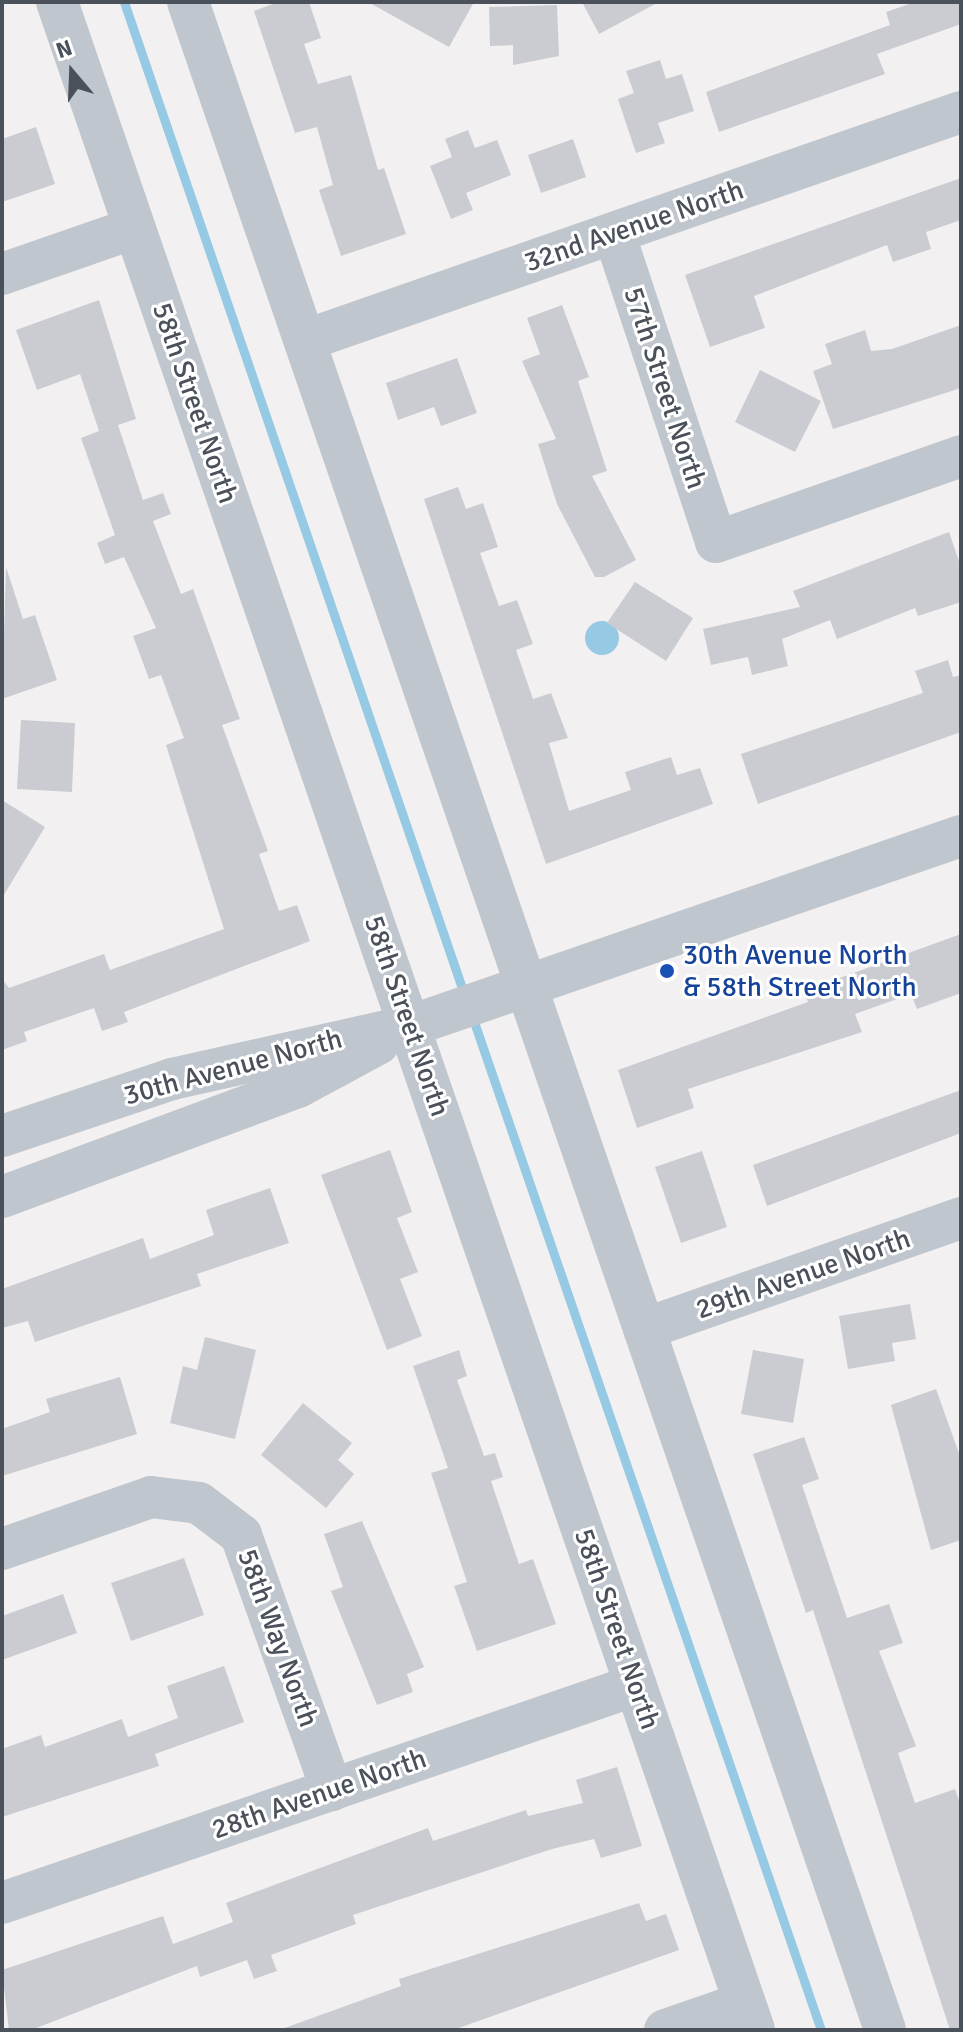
<!DOCTYPE html>
<style>
body{margin:0}
#map{position:relative;width:963px;height:2032px;overflow:hidden;background:#f2f0f0;font-family:Signika,sans-serif}
div>[style]{position:absolute}
[style*='--x']{left:calc(var(--x)*1px);top:calc(var(--y)*1px);width:calc(var(--w)*1px);rotate:calc(var(--a)*1deg)}
.water>*{inset:0;background:#96c9e3}
.round{border-radius:50%}
.stream>*{height:9px;margin:-4.5px;padding:0 4.5px;transform-origin:4.5px;border-radius:4.5px;background:#96c9e3}
.building>*{inset:0;background:#cbccd2}
.minor>*{height:42px;margin:-21px;padding:0 21px;transform-origin:21px;border-radius:21px;background:#c0c6cd}
.dots>*{width:22px;height:22px;translate:-50% -50%;box-sizing:border-box;border:4px solid #fff;border-radius:50%}
span{translate:-50% -50%;white-space:nowrap;text-align:center;line-height:1.15;-webkit-text-stroke:6px #fff;paint-order:stroke}
.street-label{font-size:28px;color:#4a515b}
.transit-label{font-size:28px;color:#164399}
.left{translate:0 -50%;text-align:left}
.frame{position:absolute;inset:0;border:4px solid #4a515b;pointer-events:none}
.north{position:absolute;left:32px;top:32px;width:80px;height:80px;-webkit-text-stroke:6px #fff;paint-order:stroke;rotate:341deg;font-size:22px;font-weight:700;line-height:32px;text-align:center;color:#4a515b}
.north::after{content:'';display:block;margin:auto;width:28px;height:36px;background:#4a515b;clip-path:polygon(50% 0,100% 100%,50% 72%,0 100%)}
</style>
<div id="map">
<div class="water">
<div class="round" style="left:585px;top:621px;width:34px;height:34px"></div>
</div>
<div class="stream">
<div style="--x:124;--y:2;--w:1049;--a:71.08"></div>
<div style="--x:472;--y:1016;--w:1072;--a:71.01"></div>
</div>
<div class="building">
<div style="clip-path:polygon(278px 2px,309px 2px,321px 38px,304px 44px,318px 84px,351px 75px,378px 170px,384px 168px,406px 234px,341px 256px,319px 190px,333px 185px,317px 127px,295px 133px,254px 11px)"></div>
<div style="clip-path:polygon(368px 2px,474px 2px,449px 47px)"></div>
<div style="clip-path:polygon(582px 2px,659px 2px,599px 34px)"></div>
<div style="clip-path:polygon(915px 2px,961px 2px,961px 24px,877px 54px,885px 74px,719px 132px,706px 92px,890px 25px,886px 12px)"></div>
<div style="clip-path:polygon(557px 5px,559px 56px,513px 65px,513px 45px,490px 46px,489px 7px)"></div>
<div style="clip-path:polygon(660px 60px,666px 79px,682px 74px,694px 111px,658px 123px,665px 143px,636px 153px,618px 99px,634px 93px,626px 71px)"></div>
<div style="clip-path:polygon(36px 127px,55px 184px,2px 202px,2px 139px)"></div>
<div style="clip-path:polygon(468px 130px,475px 148px,497px 140px,511px 175px,466px 193px,473px 210px,451px 219px,430px 166px,452px 157px,445px 139px)"></div>
<div style="clip-path:polygon(573px 139px,586px 177px,541px 193px,528px 155px)"></div>
<div style="clip-path:polygon(961px 178px,961px 220px,926px 232px,931px 249px,893px 262px,887px 245px,754px 296px,765px 328px,710px 347px,685px 275px)"></div>
<div style="clip-path:polygon(99px 300px,136px 419px,118px 425px,143px 500px,163px 493px,171px 514px,153px 521px,181px 594px,193px 589px,240px 719px,222px 725px,268px 851px,259px 854px,279px 911px,297px 905px,310px 941px,124px 1012px,128px 1022px,102px 1031px,94px 1008px,24px 1032px,27px 1041px,2px 1050px,2px 979px,9px 988px,104px 954px,110px 970px,224px 929px,166px 745px,184px 738px,161px 675px,149px 679px,133px 636px,156px 628px,124px 557px,105px 564px,97px 543px,115px 535px,81px 438px,99px 431px,80px 374px,37px 390px,16px 330px)"></div>
<div style="clip-path:polygon(562px 305px,589px 377px,578px 381px,607px 471px,592px 476px,636px 560px,604px 577px,595px 577px,557px 504px,538px 444px,556px 439px,522px 361px,540px 354px,527px 318px)"></div>
<div style="clip-path:polygon(961px 325px,961px 388px,833px 429px,813px 371px,832px 364px,825px 344px,865px 330px,871px 351px,892px 349px)"></div>
<div style="clip-path:polygon(457px 358px,477px 413px,441px 426px,434px 407px,398px 420px,386px 383px)"></div>
<div style="clip-path:polygon(760px 370px,821px 401px,795px 452px,735px 422px)"></div>
<div style="clip-path:polygon(458px 487px,466px 509px,483px 503px,498px 547px,480px 553px,499px 606px,517px 600px,533px 644px,516px 650px,533px 699px,551px 693px,568px 738px,549px 743px,569px 811px,631px 790px,625px 772px,671px 757px,677px 775px,700px 768px,713px 804px,546px 864px,424px 499px)"></div>
<div style="clip-path:polygon(949px 532px,961px 567px,961px 602px,918px 616px,915px 608px,837px 639px,830px 620px,782px 639px,788px 666px,752px 675px,748px 657px,711px 665px,703px 629px,800px 607px,793px 591px)"></div>
<div style="clip-path:polygon(6px 567px,23px 619px,35px 615px,57px 680px,2px 699px)"></div>
<div style="clip-path:polygon(635px 582px,693px 618px,666px 661px,607px 623px)"></div>
<div style="clip-path:polygon(948px 660px,953px 677px,961px 675px,961px 732px,758px 804px,741px 754px,923px 693px,915px 671px)"></div>
<div style="clip-path:polygon(21px 720px,75px 723px,72px 792px,17px 789px)"></div>
<div style="clip-path:polygon(2px 800px,45px 827px,2px 898px)"></div>
<div style="clip-path:polygon(961px 934px,961px 993px,917px 1009px,911px 994px,855px 1014px,862px 1032px,688px 1089px,694px 1108px,637px 1128px,618px 1070px,808px 1002px,804px 991px)"></div>
<div style="clip-path:polygon(961px 1090px,961px 1133px,767px 1206px,753px 1165px)"></div>
<div style="clip-path:polygon(390px 1150px,412px 1212px,397px 1218px,418px 1272px,400px 1279px,422px 1336px,387px 1350px,321px 1175px)"></div>
<div style="clip-path:polygon(702px 1151px,727px 1227px,681px 1243px,655px 1167px)"></div>
<div style="clip-path:polygon(270px 1188px,289px 1243px,197px 1274px,201px 1286px,35px 1342px,28px 1321px,2px 1328px,2px 1289px,143px 1238px,150px 1259px,214px 1235px,206px 1210px)"></div>
<div style="clip-path:polygon(910px 1304px,916px 1339px,892px 1343px,895px 1361px,848px 1369px,839px 1316px)"></div>
<div style="clip-path:polygon(205px 1337px,256px 1350px,235px 1439px,170px 1423px,183px 1366px,197px 1370px)"></div>
<div style="clip-path:polygon(459px 1350px,467px 1376px,457px 1380px,484px 1456px,495px 1453px,503px 1477px,491px 1481px,519px 1564px,533px 1559px,556px 1624px,477px 1651px,454px 1586px,467px 1582px,431px 1473px,448px 1468px,413px 1366px)"></div>
<div style="clip-path:polygon(753px 1350px,804px 1359px,793px 1423px,741px 1414px)"></div>
<div style="clip-path:polygon(120px 1377px,137px 1434px,2px 1476px,2px 1429px,50px 1412px,46px 1399px)"></div>
<div style="clip-path:polygon(936px 1389px,961px 1459px,961px 1540px,931px 1550px,891px 1405px)"></div>
<div style="clip-path:polygon(303px 1403px,352px 1443px,338px 1460px,354px 1474px,326px 1508px,261px 1455px)"></div>
<div style="clip-path:polygon(804px 1437px,819px 1479px,802px 1485px,847px 1618px,889px 1604px,903px 1643px,879px 1651px,916px 1746px,898px 1753px,915px 1803px,955px 1789px,961px 1806px,961px 2030px,950px 2030px,813px 1610px,806px 1613px,753px 1454px)"></div>
<div style="clip-path:polygon(362px 1521px,424px 1667px,407px 1674px,413px 1692px,377px 1705px,331px 1591px,343px 1587px,324px 1534px)"></div>
<div style="clip-path:polygon(184px 1558px,204px 1615px,131px 1641px,111px 1583px)"></div>
<div style="clip-path:polygon(63px 1594px,77px 1633px,2px 1660px,2px 1616px)"></div>
<div style="clip-path:polygon(224px 1666px,244px 1722px,155px 1754px,159px 1766px,2px 1817px,2px 1749px,41px 1735px,45px 1747px,122px 1719px,128px 1737px,178px 1718px,167px 1686px)"></div>
<div style="clip-path:polygon(617px 1767px,642px 1846px,601px 1858px,594px 1839px,552px 1849px,353px 1915px,356px 1924px,271px 1955px,277px 1971px,254px 1979px,247px 1960px,200px 1977px,197px 1966px,31px 2030px,9px 2030px,2px 1970px,163px 1916px,173px 1944px,233px 1922px,226px 1903px,428px 1828px,433px 1841px,526px 1810px,528px 1816px,583px 1803px,576px 1780px)"></div>
<div style="clip-path:polygon(639px 1903px,646px 1921px,666px 1914px,679px 1950px,453px 2030px,279px 2030px,401px 1986px,399px 1979px)"></div>
</div>
<div class="minor">
<div style="--x:57;--y:2;--w:2144;--a:71.03"></div>
<div style="--x:188;--y:2;--w:2144;--a:71.03"></div>
<div style="--x:614;--y:233;--w:325;--a:71.7"></div>
<div style="--x:716;--y:542;--w:260;--a:-19.3"></div>
<div style="--x:2;--y:274;--w:140;--a:-19.2"></div>
<div style="--x:306;--y:340;--w:694;--a:-19.19"></div>
<div style="--x:2;--y:1136;--w:179;--a:-18.5"></div>
<div style="--x:172;--y:1079;--w:244;--a:-12.6"></div>
<div style="--x:410;--y:1026;--w:583;--a:-19.03"></div>
<div style="--x:2;--y:1197;--w:316;--a:-20.4"></div>
<div style="--x:298;--y:1087;--w:91;--a:-28.3"></div>
<div style="--x:644;--y:1329;--w:336;--a:-19.3"></div>
<div style="--x:2;--y:1549;--w:158;--a:-19.2"></div>
<div style="--x:151;--y:1497;--w:48;--a:7.1"></div>
<div style="--x:199;--y:1503;--w:53;--a:37.3"></div>
<div style="--x:241;--y:1535;--w:271;--a:70.4"></div>
<div style="--x:2;--y:1903;--w:670;--a:-18.98"></div>
<div style="--x:665;--y:2030;--w:83;--a:-18.9"></div>
</div>
<div class="dots">
<div style="left:667px;top:971px;background:#1a4fb4"></div>
</div>
<div class="street-label">
<span style="left:634px;top:226px;rotate:-19deg">32nd Avenue North</span>
<span style="left:665px;top:388px;rotate:72deg">57th Street North</span>
<span style="left:195px;top:403px;rotate:71deg">58th Street North</span>
<span style="left:407px;top:1016px;rotate:71deg">58th Street North</span>
<span style="left:233px;top:1067px;rotate:-15deg">30th Avenue North</span>
<span style="left:803px;top:1274px;rotate:-19deg">29th Avenue North</span>
<span style="left:617px;top:1629px;rotate:71deg">58th Street North</span>
<span style="left:278px;top:1638px;rotate:70deg">58th Way North</span>
<span style="left:319px;top:1794px;rotate:-19deg">28th Avenue North</span>
</div>
<div class="transit-label">
<span class="left" style="left:683px;top:971px">30th Avenue North<br>&amp; 58th Street North</span>
</div>
<div class="frame"></div>
<div class="north">N</div>
</div>
